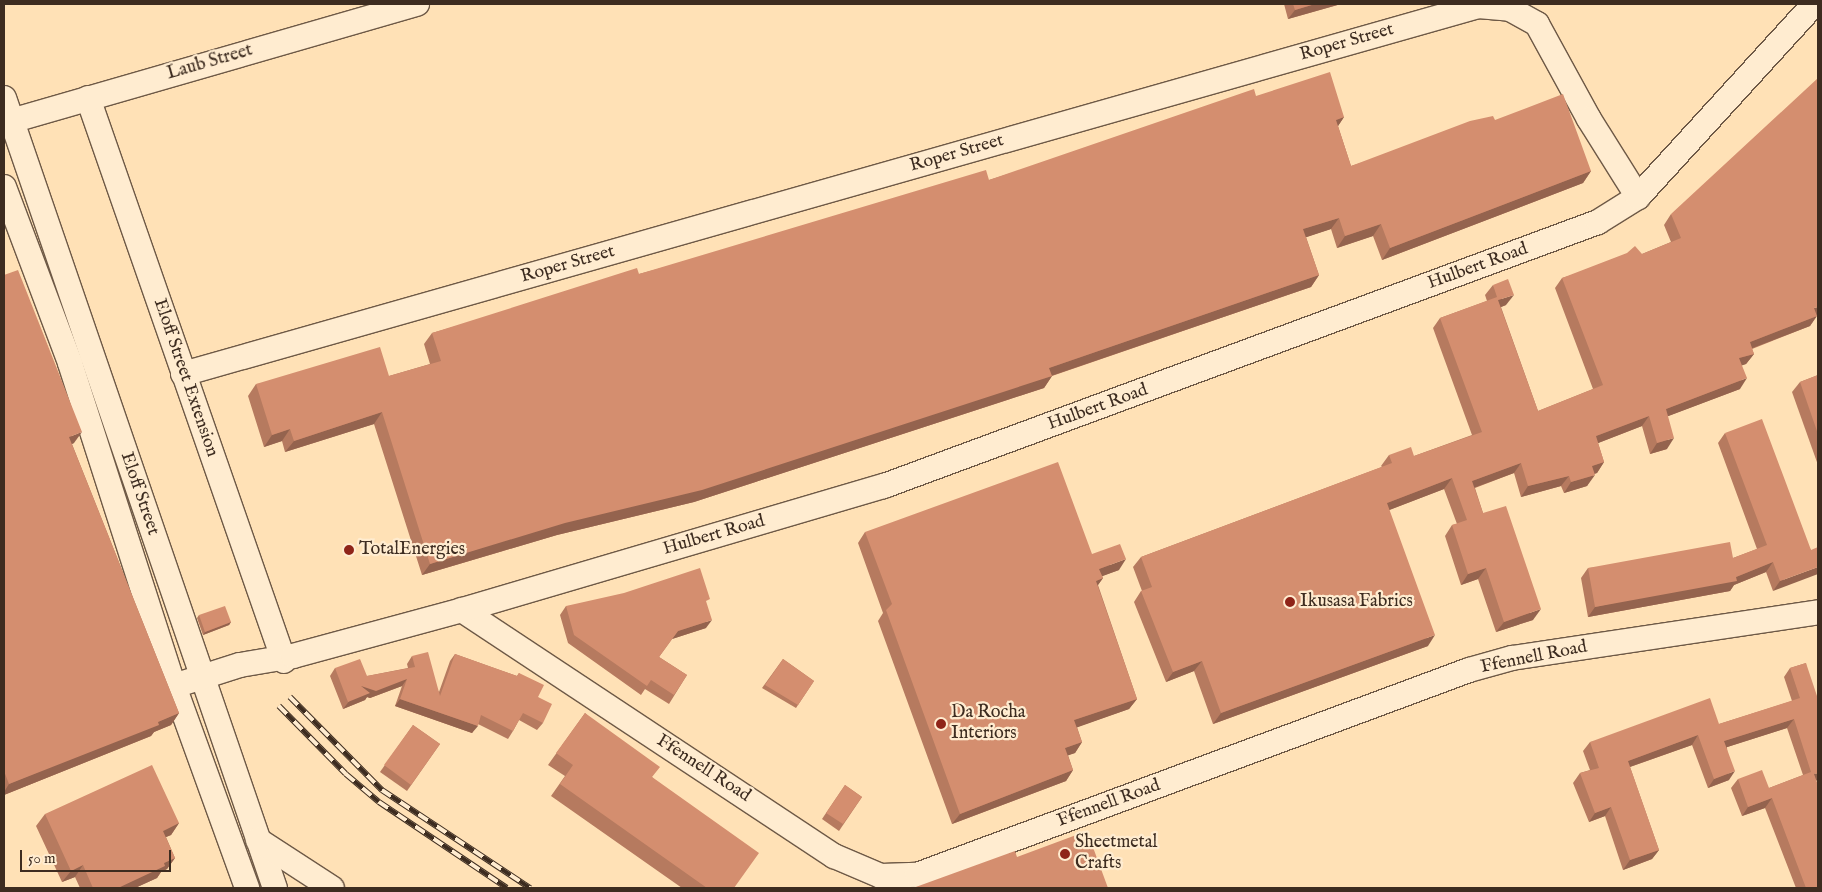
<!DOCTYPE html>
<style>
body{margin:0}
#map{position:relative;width:1822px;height:892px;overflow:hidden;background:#ffe1b6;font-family:"IM FELL English",serif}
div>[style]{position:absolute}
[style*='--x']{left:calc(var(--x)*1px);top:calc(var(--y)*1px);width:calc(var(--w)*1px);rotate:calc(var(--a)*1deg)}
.roads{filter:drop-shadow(1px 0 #6e5946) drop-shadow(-1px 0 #6e5946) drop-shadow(0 1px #6e5946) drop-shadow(0 -1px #6e5946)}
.minor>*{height:24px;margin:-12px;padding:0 12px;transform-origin:12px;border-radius:12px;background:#ffecd0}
.rail>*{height:5.5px;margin-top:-2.75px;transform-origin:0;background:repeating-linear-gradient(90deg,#ffecd0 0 11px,#3d2c20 0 22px);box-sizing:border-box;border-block:1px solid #3d2c20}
.wall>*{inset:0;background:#b67a5f}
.shaded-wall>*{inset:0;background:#94634e}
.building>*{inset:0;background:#d48e6f}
.dots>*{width:14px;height:14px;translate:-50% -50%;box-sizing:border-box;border:2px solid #ffecd0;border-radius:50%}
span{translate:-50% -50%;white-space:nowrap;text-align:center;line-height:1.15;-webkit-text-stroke:4.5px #ffecd0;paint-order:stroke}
.street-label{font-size:18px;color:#3d2c20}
.poi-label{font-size:18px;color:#3d2c20}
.left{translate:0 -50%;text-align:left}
.frame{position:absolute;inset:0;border:5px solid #3d2c20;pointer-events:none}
.scale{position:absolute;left:20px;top:850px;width:151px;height:22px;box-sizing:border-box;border:2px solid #3d2c20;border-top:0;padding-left:6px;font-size:15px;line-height:18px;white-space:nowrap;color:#3d2c20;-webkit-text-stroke:4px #ffecd0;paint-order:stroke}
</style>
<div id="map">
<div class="roads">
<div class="minor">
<div style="--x:4;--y:98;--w:835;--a:71.07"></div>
<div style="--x:88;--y:98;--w:596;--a:70.81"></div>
<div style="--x:4;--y:123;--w:430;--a:-16.1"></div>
<div style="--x:4;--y:187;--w:188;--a:69.4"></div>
<div style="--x:70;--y:363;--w:339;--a:72.2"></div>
<div style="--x:174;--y:686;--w:215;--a:70.1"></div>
<div style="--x:183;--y:374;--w:1346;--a:-15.86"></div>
<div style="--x:1478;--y:6;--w:32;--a:5"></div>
<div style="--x:1510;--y:9;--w:31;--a:29"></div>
<div style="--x:1537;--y:24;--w:108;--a:61.3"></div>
<div style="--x:1589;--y:119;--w:92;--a:57.9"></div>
<div style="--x:462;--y:610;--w:446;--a:33.5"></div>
<div style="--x:834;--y:856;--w:51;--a:23.1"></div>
<div style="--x:881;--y:876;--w:36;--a:-2"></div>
<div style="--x:917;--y:875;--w:589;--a:-20.37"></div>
<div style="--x:1469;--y:670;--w:45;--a:-15.6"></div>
<div style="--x:1512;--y:658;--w:309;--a:-8.5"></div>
<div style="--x:174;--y:686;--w:69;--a:-17.7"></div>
<div style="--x:240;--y:665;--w:54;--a:-9.6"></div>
<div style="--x:293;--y:656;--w:175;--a:-15.2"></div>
<div style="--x:462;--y:610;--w:440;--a:-16.4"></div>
<div style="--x:884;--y:486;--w:761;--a:-20.29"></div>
<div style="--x:1598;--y:222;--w:47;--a:-32"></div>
<div style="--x:1638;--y:197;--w:261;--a:-47.6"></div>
<div style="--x:258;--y:840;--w:88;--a:33"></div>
</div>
</div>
<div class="rail">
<div style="--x:290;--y:697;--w:131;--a:45.3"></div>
<div style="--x:382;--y:790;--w:178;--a:33.5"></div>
<div style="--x:279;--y:706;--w:95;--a:45.4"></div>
<div style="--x:346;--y:774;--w:43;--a:40.3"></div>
<div style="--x:379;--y:802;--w:154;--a:33.9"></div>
</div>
<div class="wall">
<div style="clip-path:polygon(1284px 4px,1341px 4px,1288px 19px)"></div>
<div style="clip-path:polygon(1256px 96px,1344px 117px,1338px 126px,1351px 166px,1495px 120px,1591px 171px,1583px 183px,1382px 260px,1373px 236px,1337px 248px,1331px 229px,1306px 237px,1319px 275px,1311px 287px,1052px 376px,1044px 388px,694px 502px,557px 535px,422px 575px,374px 424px,285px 452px,282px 441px,264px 447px,248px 396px,256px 384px,389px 376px,430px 364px,424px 344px,432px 333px,639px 274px,989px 180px)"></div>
<div style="clip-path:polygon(1671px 214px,1818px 315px,1817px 315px,1810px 326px,1752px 349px,1754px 354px,1746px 364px,1742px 365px,1740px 389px,1668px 416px,1667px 449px,1650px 454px,1642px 426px,1598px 443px,1604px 462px,1597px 473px,1594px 474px,1587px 486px,1564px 493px,1561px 486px,1521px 497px,1514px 473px,1475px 488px,1483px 513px,1533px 620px,1496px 632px,1478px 579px,1461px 585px,1445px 536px,1452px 525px,1457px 524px,1444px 489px,1389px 510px,1428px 646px,1213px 724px,1194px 671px,1166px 682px,1134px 602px,1141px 591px,1142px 591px,1133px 567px,1141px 557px,1382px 467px,1381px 466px,1389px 455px,1414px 456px,1472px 435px,1433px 328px,1440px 318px,1487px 301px,1485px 295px,1493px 285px,1506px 305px,1501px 307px,1538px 411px,1593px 389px,1555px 288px,1562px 278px,1642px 254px,1671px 242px,1664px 225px)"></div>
<div style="clip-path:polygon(4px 275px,74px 443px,72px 444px,179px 713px,171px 725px,154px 732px,151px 736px,4px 795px)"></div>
<div style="clip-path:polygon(1818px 375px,1818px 465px,1792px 392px,1800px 382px)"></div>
<div style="clip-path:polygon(1725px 433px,1811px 550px,1773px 591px,1766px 572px,1734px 585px,1730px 591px,1588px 617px,1581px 578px,1588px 568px,1733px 558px,1757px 549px,1718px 443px)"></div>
<div style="clip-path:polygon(865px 532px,1092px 554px,1119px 570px,1102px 576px,1103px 578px,1098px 585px,1137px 699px,1129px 709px,1077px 727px,1082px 742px,1075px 753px,1068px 755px,1073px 770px,1066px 781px,952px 824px,878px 621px,883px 613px,858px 543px)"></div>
<div style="clip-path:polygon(707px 604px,706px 628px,672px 639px,659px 657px,687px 675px,669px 704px,645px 689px,641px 695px,568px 643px,560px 615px,566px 606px)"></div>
<div style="clip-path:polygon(199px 615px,231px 622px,229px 625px,203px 635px,197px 618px)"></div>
<div style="clip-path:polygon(455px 654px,517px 676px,519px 673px,538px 697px,543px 723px,537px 730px,519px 720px,513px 731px,508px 739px,478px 724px,472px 733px,395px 706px,402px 686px,370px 698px,367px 697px,365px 700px,343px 709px,330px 676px,335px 668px,367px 676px,408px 668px,407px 664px,412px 656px,439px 692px,450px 661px)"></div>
<div style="clip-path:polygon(783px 659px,814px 681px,796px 708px,762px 688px)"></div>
<div style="clip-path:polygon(1806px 663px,1816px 781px,1818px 888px,1796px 888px,1765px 808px,1742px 816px,1731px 788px,1738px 779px,1769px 788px,1803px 775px,1787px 728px,1727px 747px,1729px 780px,1708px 788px,1692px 745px,1630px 767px,1659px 850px,1652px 859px,1623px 870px,1605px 816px,1589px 822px,1573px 783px,1580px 773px,1590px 770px,1583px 751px,1590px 742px,1719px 724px,1792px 701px,1784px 677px,1790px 668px)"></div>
<div style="clip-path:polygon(585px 713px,652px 777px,734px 888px,682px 888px,551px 796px,565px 776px,548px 765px)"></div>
<div style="clip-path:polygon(413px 725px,440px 744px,407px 791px,380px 772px)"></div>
<div style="clip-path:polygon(845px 785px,862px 797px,839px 831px,822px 819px)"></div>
<div style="clip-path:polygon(45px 814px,179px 823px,171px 835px,166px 837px,175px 858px,167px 869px,161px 872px,157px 878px,135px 888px,80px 888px,75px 877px,62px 882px,36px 826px)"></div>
</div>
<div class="shaded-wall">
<div style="clip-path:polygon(1315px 4px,1341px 4px,1288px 19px,1295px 10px)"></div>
<div style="clip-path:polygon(1344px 117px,1336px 129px,1336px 120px)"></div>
<div style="clip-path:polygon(1591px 171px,1583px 183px,1382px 260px,1390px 248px)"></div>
<div style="clip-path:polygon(1339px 218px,1331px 229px,1295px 241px,1303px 229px)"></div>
<div style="clip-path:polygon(1381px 224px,1373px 236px,1337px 248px,1345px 236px)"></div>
<div style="clip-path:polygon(1319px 275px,1311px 287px,1042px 379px,1052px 376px,1044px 388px,694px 502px,557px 535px,422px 575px,430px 564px,1049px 368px)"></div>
<div style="clip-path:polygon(1514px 295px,1506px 305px,1491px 311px,1498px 300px)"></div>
<div style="clip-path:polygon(1818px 307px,1818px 315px,1807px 319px,1814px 308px)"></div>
<div style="clip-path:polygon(1817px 316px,1810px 326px,1742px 352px,1750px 342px)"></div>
<div style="clip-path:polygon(1754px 354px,1746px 364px,1732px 369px,1739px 358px)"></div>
<div style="clip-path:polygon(1747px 378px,1740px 389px,1658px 420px,1666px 409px)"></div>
<div style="clip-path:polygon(382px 412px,374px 424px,285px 452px,294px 441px)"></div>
<div style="clip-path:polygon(1649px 416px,1642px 426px,1588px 447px,1596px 436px)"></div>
<div style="clip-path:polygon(290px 429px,282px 441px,264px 447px,272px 435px)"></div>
<div style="clip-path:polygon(82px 432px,74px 443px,61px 449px,69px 437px)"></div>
<div style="clip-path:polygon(1674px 438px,1667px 449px,1650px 454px,1657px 443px)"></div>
<div style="clip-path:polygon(1604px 462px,1597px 473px,1584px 477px,1592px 466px)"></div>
<div style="clip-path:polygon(1521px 463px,1514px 473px,1465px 491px,1472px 481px)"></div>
<div style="clip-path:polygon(1595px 475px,1587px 486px,1564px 493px,1571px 482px)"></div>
<div style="clip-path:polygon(1569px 476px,1561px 486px,1521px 497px,1528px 486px)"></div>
<div style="clip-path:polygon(1452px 478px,1444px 489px,1379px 514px,1387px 503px)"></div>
<div style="clip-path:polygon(1126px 559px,1119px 570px,1092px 580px,1099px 569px)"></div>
<div style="clip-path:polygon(1773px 562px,1766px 572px,1734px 585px,1730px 591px,1588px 617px,1595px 607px,1736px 577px)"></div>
<div style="clip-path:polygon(1818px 567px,1818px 574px,1773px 591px,1780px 581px)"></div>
<div style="clip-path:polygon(1486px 568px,1478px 579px,1461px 585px,1468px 574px)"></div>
<div style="clip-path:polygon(1103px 578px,1095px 589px,1096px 581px)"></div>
<div style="clip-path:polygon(1541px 609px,1533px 620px,1496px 632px,1504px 622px)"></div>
<div style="clip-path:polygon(712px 620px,706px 628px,672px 639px,678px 631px)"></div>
<div style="clip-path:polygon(231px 622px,229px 625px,203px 635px,205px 632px)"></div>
<div style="clip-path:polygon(1435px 635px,1428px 646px,1213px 724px,1221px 713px)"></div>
<div style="clip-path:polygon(1202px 661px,1194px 671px,1166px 682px,1173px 672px)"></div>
<div style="clip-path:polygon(407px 679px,402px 686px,370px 698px,367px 697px,365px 700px,343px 709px,361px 686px)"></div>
<div style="clip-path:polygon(400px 699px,478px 726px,472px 733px,395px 706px)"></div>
<div style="clip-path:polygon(1137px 699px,1129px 709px,1067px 731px,1074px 720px)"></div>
<div style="clip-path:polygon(179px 713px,171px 725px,154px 732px,151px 736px,4px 795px,4px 792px,9px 784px)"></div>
<div style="clip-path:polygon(1794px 719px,1787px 728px,1718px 750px,1724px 741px)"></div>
<div style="clip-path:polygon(1698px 735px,1692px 745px,1621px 770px,1628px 761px)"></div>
<div style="clip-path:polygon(1082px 742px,1075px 753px,1058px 759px,1065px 748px)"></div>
<div style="clip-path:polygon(1073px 770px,1066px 781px,952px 824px,960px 814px)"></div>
<div style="clip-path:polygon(1735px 771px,1729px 780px,1708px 788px,1714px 779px)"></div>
<div style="clip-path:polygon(1818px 773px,1818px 780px,1808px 784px,1814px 774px)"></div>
<div style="clip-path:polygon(1772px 798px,1765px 808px,1742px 816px,1748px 807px)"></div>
<div style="clip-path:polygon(1611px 807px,1605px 816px,1589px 822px,1595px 813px)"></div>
<div style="clip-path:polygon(179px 823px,171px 835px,154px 842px,163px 831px)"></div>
<div style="clip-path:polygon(1659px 850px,1652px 859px,1623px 870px,1630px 860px)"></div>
<div style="clip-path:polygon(175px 858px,167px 869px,161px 872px,157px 878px,135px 888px,118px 888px,164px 863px)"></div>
<div style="clip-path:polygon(83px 865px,75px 877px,62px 882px,71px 871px)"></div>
</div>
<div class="building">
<div style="clip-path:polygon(1293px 4px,1315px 4px,1295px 10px)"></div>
<div style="clip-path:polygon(1330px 72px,1344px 117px,1336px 120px,1351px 166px,1470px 121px,1493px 116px,1495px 120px,1563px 94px,1591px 171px,1390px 248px,1381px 224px,1345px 236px,1339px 218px,1303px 229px,1319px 275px,1049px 368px,1052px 376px,702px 490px,565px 523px,430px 564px,382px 412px,294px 441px,290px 429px,272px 435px,256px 384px,380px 347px,389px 376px,441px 361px,432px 333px,637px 268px,639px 274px,986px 170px,989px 180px,1254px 89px,1256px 96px)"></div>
<div style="clip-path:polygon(1818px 78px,1818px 307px,1814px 308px,1817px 316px,1750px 342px,1754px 354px,1739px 358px,1747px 378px,1666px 409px,1674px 438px,1657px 443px,1649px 416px,1596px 436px,1604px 462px,1592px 466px,1595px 475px,1571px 482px,1569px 476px,1528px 486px,1521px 463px,1472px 481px,1483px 513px,1506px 506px,1541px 609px,1504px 622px,1486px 568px,1468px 574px,1452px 525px,1467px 520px,1452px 478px,1387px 503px,1435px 635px,1221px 713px,1202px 661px,1173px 672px,1141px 591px,1152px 587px,1141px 557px,1392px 463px,1389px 455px,1411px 447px,1414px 456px,1482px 432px,1440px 318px,1497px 297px,1493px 285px,1508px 279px,1514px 295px,1498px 300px,1538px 411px,1603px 385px,1562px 278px,1627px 253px,1635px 246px,1642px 254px,1681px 238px,1671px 214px)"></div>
<div style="clip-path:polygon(18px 270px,82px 432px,69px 437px,179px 713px,158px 722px,159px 725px,9px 784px,4px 771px,4px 275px)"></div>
<div style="clip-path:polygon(1818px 375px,1818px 434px,1800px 382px)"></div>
<div style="clip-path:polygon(1762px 419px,1811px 550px,1818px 547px,1818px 567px,1780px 581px,1773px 562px,1736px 577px,1737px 581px,1595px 607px,1588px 568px,1730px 542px,1733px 558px,1767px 545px,1725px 433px)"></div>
<div style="clip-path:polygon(1058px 462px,1092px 554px,1120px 544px,1126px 559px,1099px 569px,1103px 578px,1096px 581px,1137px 699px,1074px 720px,1082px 742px,1065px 748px,1073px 770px,960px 814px,886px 610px,892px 604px,865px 532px)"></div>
<div style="clip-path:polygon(700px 568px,710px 599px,706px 601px,712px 620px,678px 631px,659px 657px,687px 675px,674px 695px,651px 680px,647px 686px,574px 635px,566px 606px,624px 593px)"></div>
<div style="clip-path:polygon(225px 606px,231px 622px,205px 632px,199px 615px)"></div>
<div style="clip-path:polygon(428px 652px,440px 696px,455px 654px,517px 676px,519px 673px,544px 685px,538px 697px,552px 704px,543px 723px,523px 713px,513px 731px,481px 715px,478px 726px,400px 699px,407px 679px,376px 691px,361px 686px,370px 693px,348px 702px,335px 668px,360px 659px,367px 676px,415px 667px,412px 656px)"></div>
<div style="clip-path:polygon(783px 659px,814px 681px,798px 705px,765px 685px)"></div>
<div style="clip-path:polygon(1806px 663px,1818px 699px,1818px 723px,1817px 723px,1818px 728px,1818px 773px,1814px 774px,1818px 785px,1818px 888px,1806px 888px,1772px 798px,1748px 807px,1738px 779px,1762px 770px,1769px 788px,1811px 772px,1794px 719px,1724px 741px,1735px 771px,1714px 779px,1698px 735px,1628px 761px,1659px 850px,1630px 860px,1611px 807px,1595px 813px,1580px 773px,1599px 768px,1590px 742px,1710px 698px,1719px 724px,1800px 698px,1790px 668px)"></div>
<div style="clip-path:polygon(585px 713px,660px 767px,652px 777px,759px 853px,734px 888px,707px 888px,560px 784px,573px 765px,556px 753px)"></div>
<div style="clip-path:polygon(413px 725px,440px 744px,411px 785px,384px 765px)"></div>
<div style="clip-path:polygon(152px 765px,179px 823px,163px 831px,175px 858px,164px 863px,165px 866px,118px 888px,93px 888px,83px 865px,71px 871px,45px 814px)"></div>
<div style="clip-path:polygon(845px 785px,862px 797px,843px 824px,826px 813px)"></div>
<div style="clip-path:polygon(1087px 831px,1108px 888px,913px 888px,1015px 851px,1017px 857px)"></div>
</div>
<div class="dots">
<div style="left:349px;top:550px;background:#8f2418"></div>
<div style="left:1290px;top:602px;background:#8f2418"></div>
<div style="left:941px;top:724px;background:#8f2418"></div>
<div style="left:1065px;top:854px;background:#8f2418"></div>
</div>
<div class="street-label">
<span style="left:1347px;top:43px;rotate:-16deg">Roper Street</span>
<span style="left:210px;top:63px;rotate:-16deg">Laub Street</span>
<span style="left:957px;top:154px;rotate:-16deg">Roper Street</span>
<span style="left:568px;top:265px;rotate:-16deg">Roper Street</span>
<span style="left:1478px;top:267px;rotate:-20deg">Hulbert Road</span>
<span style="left:185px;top:378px;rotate:71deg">Eloff Street Extension</span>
<span style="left:1098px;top:408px;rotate:-20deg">Hulbert Road</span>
<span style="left:139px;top:494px;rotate:71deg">Eloff Street</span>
<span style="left:714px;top:536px;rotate:-16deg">Hulbert Road</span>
<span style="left:1534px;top:658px;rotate:-11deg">Ffennell Road</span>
<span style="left:703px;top:769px;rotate:33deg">Ffennell Road</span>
<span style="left:1109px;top:804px;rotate:-20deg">Ffennell Road</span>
</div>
<div class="poi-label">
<span class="left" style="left:359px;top:550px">TotalEnergies</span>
<span class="left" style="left:1300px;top:602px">Ikusasa Fabrics</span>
<span class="left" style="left:951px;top:724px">Da Rocha<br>Interiors</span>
<span class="left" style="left:1075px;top:854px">Sheetmetal<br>Crafts</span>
</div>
<div class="frame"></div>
<div class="scale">50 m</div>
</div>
